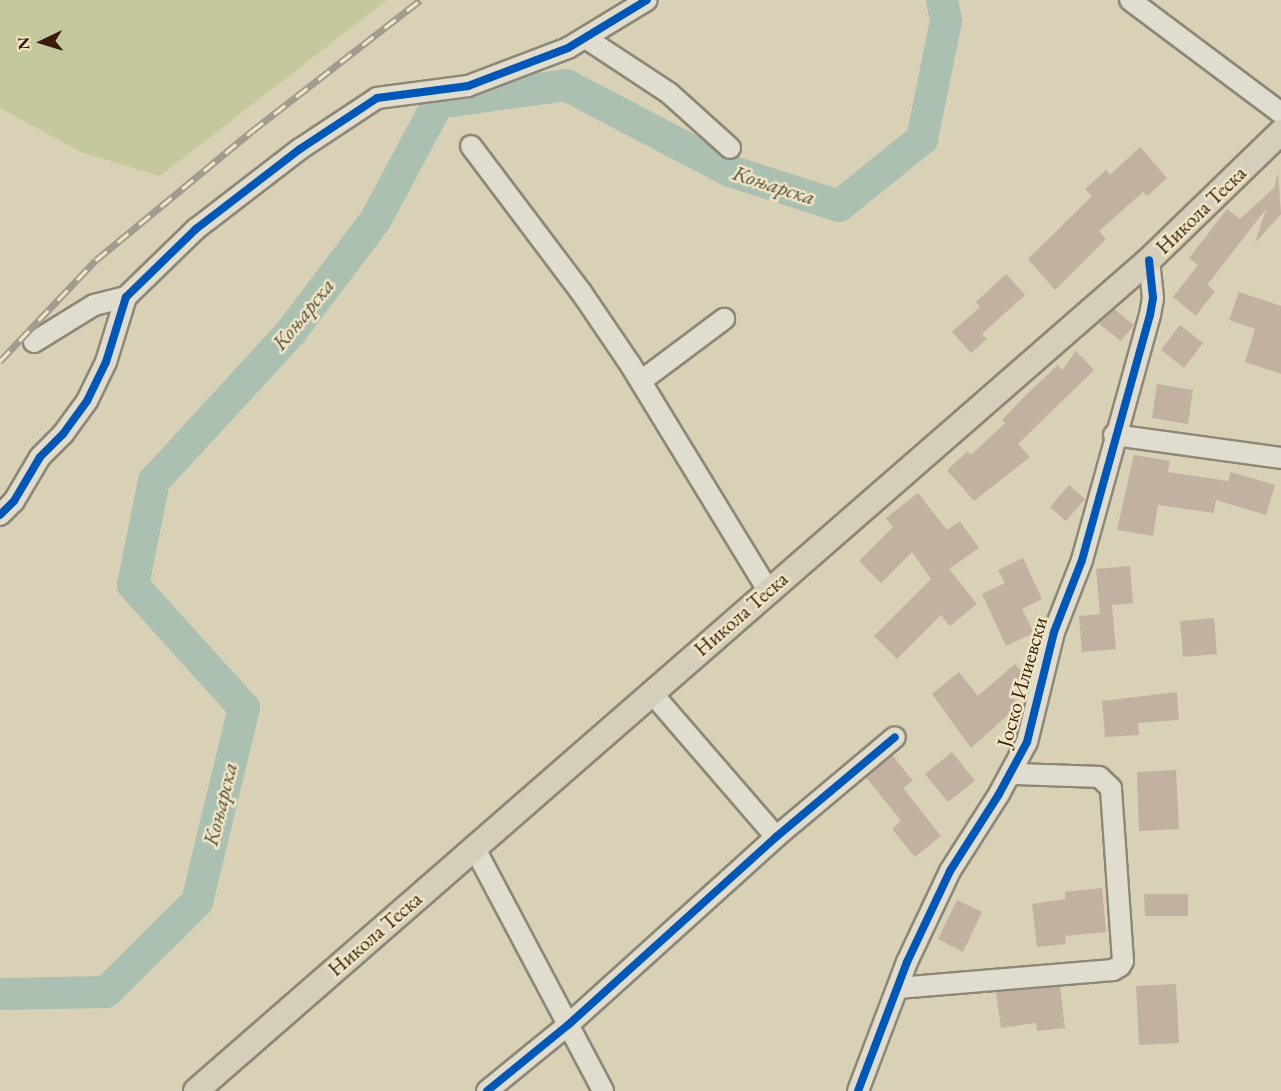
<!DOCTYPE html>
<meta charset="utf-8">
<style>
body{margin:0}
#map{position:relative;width:1281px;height:1091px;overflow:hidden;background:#d8d1b6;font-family:"EB Garamond",serif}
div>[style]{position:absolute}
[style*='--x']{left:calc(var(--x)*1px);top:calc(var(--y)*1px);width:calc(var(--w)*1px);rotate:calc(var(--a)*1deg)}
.green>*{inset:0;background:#c5c79c}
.river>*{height:32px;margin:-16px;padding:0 16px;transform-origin:16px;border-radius:16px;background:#acc0b2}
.building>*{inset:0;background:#c2b1a0}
.roads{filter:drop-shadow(2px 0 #8f8776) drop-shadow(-2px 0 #8f8776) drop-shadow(0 2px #8f8776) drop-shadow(0 -2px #8f8776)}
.minor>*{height:20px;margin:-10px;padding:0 10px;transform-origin:10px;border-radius:10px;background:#e0ddcf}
.major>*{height:24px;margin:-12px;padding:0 12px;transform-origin:12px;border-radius:12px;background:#d5cebb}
.rail>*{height:7px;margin-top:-3.5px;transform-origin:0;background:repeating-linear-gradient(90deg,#efe6c6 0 14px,#a29b8f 0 28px);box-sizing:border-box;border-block:2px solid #a29b8f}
.cycleway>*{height:8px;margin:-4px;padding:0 4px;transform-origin:4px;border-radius:4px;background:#0057b8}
span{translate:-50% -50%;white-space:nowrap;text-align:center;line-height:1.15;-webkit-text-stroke:5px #efe6c6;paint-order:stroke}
.street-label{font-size:21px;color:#381b08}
.water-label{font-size:22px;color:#554a3b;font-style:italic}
.north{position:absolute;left:12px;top:12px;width:60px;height:60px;-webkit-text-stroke:4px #efe6c6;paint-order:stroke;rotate:266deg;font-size:16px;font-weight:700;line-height:24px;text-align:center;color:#381b08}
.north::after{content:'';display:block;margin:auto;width:21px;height:27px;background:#381b08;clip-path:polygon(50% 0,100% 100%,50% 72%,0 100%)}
</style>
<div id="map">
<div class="green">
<div style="clip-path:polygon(0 0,387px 0,160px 176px,81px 152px,0 108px)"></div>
</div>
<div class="river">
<div style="--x:0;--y:994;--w:106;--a:-1.1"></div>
<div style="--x:106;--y:992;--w:128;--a:-44.7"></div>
<div style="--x:197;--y:902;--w:200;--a:-76.4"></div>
<div style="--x:244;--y:708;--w:166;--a:-132.1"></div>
<div style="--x:133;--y:585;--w:106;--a:-78.6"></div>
<div style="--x:154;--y:481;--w:202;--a:-47.4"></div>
<div style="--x:291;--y:332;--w:141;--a:-53"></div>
<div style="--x:376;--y:219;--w:132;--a:-61.9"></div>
<div style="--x:438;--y:103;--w:129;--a:-8"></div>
<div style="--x:566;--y:85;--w:185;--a:27.7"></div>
<div style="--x:730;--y:171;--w:114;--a:17.8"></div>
<div style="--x:839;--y:206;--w:107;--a:-38.9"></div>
<div style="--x:922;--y:139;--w:120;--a:-78.5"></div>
<div style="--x:946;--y:21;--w:21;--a:-101"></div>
</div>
<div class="building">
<div style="clip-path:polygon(1140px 147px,1167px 178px,1147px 196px,1143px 192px,1099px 231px,1106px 239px,1055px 290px,1028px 259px,1092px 196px,1085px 189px,1106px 170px,1110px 175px)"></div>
<div style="clip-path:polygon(1278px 173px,1281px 214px,1255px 243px,1266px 209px,1207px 285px,1215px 291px,1196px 316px,1173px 297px,1198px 265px,1189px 258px,1227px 209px,1240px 219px,1274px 188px)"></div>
<div style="clip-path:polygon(1006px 274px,1025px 295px,982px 334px,987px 339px,971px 353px,952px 332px,980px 307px,976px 302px)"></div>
<div style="clip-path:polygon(1239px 292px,1281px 306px,1281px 374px,1245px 362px,1255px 329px,1229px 320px)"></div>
<div style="clip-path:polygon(1114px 309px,1134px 325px,1121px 341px,1099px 324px)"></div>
<div style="clip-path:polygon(1180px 325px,1203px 343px,1184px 368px,1161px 350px)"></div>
<div style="clip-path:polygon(1076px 351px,1094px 370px,1018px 444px,1030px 457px,974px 501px,947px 470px,967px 452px,971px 455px,1005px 423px,1002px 420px,1028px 393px,1058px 365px,1062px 370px)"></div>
<div style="clip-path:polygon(1157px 384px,1193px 390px,1188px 424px,1152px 418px)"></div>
<div style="clip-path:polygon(1134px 455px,1170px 461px,1168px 472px,1228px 481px,1231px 472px,1275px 485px,1266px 515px,1216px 500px,1214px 513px,1158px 505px,1153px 536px,1117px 530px)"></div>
<div style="clip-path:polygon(1069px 485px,1085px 499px,1066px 521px,1050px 507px)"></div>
<div style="clip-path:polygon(918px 493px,947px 530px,960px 521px,979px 548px,949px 569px,977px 604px,950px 626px,941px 615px,897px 659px,874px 636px,931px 579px,912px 552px,881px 583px,859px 561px,893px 527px,886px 518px)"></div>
<div style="clip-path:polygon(1023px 558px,1042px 599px,1022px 609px,1034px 633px,1006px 646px,982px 594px,1005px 583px,998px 570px)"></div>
<div style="clip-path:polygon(1130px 566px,1133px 603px,1112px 605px,1116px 649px,1082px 652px,1079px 616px,1100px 614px,1096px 569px)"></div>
<div style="clip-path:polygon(1214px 618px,1217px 654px,1183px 657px,1180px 621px)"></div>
<div style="clip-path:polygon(1015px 664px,1030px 681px,1013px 698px,1022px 709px,1011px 719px,1008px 715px,971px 748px,932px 694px,959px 672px,978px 696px)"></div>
<div style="clip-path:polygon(1177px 692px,1179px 720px,1138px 723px,1139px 735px,1105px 737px,1102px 701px)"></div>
<div style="clip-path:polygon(952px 752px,975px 781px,948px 802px,925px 774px)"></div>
<div style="clip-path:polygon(892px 755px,913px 781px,903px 788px,941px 836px,915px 857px,892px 829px,901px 821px,866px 777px)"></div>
<div style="clip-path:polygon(1176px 770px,1179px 829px,1139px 831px,1137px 772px)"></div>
<div style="clip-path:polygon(1102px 888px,1106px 932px,1065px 936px,1066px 944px,1037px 947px,1032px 904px,1065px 899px,1065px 892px)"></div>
<div style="clip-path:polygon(1144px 894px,1188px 894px,1188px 916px,1145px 916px)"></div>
<div style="clip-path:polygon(957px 900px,982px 912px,963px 952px,938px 939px)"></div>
<div style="clip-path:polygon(1176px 984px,1179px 1043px,1139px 1045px,1136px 986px)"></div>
<div style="clip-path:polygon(1060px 986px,1065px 1028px,1037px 1031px,1036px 1023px,1001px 1028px,996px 992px)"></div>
</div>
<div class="roads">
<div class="minor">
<div style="--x:1130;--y:0;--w:189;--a:36.8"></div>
<div style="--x:587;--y:39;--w:98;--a:33.4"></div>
<div style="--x:669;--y:93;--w:82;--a:42"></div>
<div style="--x:471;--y:146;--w:183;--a:53"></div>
<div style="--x:581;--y:292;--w:87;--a:55.8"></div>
<div style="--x:630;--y:364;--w:265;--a:58.6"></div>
<div style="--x:34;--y:342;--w:70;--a:-31.7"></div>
<div style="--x:94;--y:305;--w:33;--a:-14"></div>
<div style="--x:641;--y:381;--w:104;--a:-36.8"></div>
<div style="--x:1114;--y:435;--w:169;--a:7.8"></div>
<div style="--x:0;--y:515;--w:20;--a:-45"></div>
<div style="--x:14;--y:501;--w:51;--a:-59.4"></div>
<div style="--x:40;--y:457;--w:33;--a:-45"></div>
<div style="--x:63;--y:434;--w:41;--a:-54"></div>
<div style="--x:87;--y:401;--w:43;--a:-64"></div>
<div style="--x:106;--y:362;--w:68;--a:-72.9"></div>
<div style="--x:126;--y:297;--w:98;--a:-44.2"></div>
<div style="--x:196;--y:229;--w:131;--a:-37.6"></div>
<div style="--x:300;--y:149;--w:92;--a:-33.5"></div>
<div style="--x:377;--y:98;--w:92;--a:-7.5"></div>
<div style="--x:468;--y:86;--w:107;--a:-20.8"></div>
<div style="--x:568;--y:48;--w:92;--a:-31.3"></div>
<div style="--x:651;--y:692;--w:191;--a:49.2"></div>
<div style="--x:474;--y:847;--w:276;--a:62.1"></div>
<div style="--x:898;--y:988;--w:216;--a:-4.8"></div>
<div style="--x:1113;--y:970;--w:8;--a:-30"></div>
<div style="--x:1120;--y:966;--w:6;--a:-59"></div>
<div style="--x:1123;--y:961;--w:173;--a:-94"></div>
<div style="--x:1111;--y:788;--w:16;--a:-137"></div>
<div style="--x:1099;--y:777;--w:88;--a:-178"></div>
<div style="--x:487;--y:1091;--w:104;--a:-39.2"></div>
<div style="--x:568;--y:1025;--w:280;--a:-42.1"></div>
<div style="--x:776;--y:837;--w:155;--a:-40"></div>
<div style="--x:858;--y:1091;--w:138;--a:-69.2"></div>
<div style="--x:907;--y:962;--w:101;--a:-64.7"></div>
<div style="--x:950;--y:871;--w:91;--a:-57.5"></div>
<div style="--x:999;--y:794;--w:59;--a:-61.7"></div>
<div style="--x:1027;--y:742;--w:113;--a:-76.2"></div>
<div style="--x:1054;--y:632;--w:77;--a:-68.7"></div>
<div style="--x:1082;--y:560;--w:254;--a:-74.5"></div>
<div style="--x:1150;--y:315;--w:17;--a:-80"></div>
<div style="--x:1153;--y:298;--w:38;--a:-96"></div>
</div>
<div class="major">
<div style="--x:196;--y:1091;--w:1264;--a:-41.09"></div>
<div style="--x:1149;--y:260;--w:184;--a:-44.1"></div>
</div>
</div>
<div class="rail">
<div style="--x:0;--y:361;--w:139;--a:-46.5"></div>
<div style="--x:96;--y:260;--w:202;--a:-39.6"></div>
<div style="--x:252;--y:131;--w:213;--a:-37.9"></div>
</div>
<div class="cycleway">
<div style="--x:0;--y:515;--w:20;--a:-45"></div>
<div style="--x:14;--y:501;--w:51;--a:-59.4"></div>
<div style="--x:40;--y:457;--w:33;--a:-45"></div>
<div style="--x:63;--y:434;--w:41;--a:-54"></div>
<div style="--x:87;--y:401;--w:43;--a:-64"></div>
<div style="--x:106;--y:362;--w:68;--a:-72.9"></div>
<div style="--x:126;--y:297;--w:98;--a:-44.2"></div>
<div style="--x:196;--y:229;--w:131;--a:-37.6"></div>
<div style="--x:300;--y:149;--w:92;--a:-33.5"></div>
<div style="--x:377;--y:98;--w:92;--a:-7.5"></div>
<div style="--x:468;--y:86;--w:107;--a:-20.8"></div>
<div style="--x:568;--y:48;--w:92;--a:-31.3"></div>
<div style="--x:487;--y:1091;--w:104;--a:-39.2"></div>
<div style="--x:568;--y:1025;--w:280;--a:-42.1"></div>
<div style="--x:776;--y:837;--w:155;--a:-40"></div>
<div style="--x:858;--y:1091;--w:138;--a:-69.2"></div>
<div style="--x:907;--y:962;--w:101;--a:-64.7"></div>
<div style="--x:950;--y:871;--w:91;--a:-57.5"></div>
<div style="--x:999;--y:794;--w:59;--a:-61.7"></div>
<div style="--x:1027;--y:742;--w:113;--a:-76.2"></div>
<div style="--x:1054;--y:632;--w:77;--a:-68.7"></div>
<div style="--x:1082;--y:560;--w:254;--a:-74.5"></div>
<div style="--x:1150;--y:315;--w:17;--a:-80"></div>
<div style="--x:1153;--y:298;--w:38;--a:-96"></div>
</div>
<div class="street-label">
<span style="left:1201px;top:210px;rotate:-44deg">Никола Теска</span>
<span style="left:741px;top:614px;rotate:-41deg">Никола Теска</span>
<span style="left:1022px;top:682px;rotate:-74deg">Јоско Илиевски</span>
<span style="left:375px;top:934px;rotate:-41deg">Никола Теска</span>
</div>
<div class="water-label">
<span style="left:774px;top:185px;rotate:18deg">Коњарска</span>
<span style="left:303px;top:314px;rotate:-51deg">Коњарска</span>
<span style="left:220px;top:804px;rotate:-76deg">Коњарска</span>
</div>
<div class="north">N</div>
</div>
